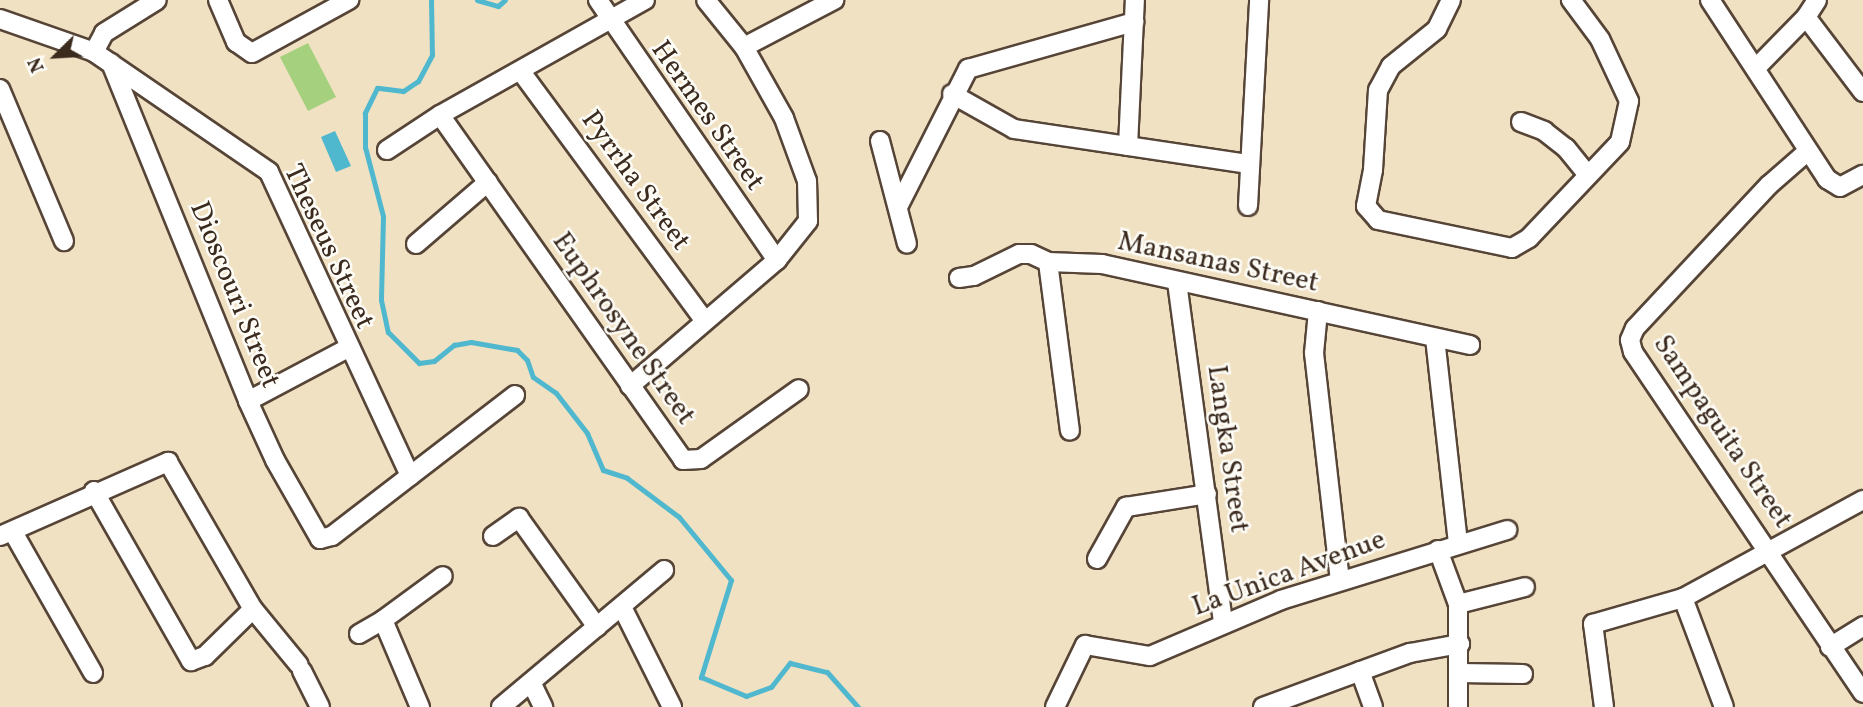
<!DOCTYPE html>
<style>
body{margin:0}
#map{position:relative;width:1863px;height:707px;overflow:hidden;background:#f1e1c3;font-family:Vollkorn,serif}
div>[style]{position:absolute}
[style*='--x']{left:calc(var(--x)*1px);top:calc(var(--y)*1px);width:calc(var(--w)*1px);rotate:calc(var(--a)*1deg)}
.green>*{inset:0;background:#a5d17e}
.water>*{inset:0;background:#50b8ce}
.stream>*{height:5px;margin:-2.5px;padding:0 2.5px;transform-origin:2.5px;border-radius:2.5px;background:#50b8ce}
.roads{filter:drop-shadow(2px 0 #564537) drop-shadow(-2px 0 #564537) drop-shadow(0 2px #564537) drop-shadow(0 -2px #564537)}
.minor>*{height:18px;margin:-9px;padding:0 9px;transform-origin:9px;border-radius:9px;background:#fff}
span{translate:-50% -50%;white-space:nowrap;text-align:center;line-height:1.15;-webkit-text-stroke:5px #fdfcf7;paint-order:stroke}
.street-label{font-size:28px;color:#3b2a1e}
.north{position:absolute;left:21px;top:21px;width:70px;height:70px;-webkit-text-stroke:5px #fdfcf7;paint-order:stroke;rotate:246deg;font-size:19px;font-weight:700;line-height:28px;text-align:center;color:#3b2a1e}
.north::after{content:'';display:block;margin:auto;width:24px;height:32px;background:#3b2a1e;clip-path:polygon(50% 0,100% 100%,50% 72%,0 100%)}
</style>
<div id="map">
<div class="green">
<div style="clip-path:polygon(308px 43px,336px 97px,308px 111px,280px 57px)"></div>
</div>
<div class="water">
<div style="clip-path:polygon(335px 131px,351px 166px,336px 172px,321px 137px)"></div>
</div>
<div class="stream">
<div style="--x:431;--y:0;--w:55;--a:89"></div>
<div style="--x:432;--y:55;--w:30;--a:118"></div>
<div style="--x:418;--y:81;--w:18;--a:146"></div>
<div style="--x:403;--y:91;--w:26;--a:-173"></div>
<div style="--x:377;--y:88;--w:28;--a:116"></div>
<div style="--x:365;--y:113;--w:34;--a:90"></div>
<div style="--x:365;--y:147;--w:71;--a:75.4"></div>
<div style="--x:383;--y:216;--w:84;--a:91.4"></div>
<div style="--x:381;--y:300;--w:33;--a:78"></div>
<div style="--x:388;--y:332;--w:44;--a:45"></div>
<div style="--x:419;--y:363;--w:15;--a:-8"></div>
<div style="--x:434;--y:361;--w:26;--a:-39"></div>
<div style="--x:454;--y:345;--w:17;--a:-10"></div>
<div style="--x:471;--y:342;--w:47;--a:9.9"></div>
<div style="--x:517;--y:350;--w:14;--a:45"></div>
<div style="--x:527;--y:360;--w:18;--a:71"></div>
<div style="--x:533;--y:377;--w:28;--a:35"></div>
<div style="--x:556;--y:393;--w:51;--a:52.2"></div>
<div style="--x:587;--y:433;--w:40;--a:66.6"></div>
<div style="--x:603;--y:470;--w:25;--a:18"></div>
<div style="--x:627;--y:478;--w:65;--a:36.9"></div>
<div style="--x:679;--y:517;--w:82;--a:50.5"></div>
<div style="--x:731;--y:580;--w:102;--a:107.2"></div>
<div style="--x:701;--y:677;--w:49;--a:22.9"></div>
<div style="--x:746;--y:696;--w:27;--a:-20"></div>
<div style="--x:771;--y:687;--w:31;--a:-52"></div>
<div style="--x:790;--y:663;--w:38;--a:14"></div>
<div style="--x:827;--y:672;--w:47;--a:48.5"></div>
<div style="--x:477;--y:0;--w:22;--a:16"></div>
<div style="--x:498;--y:6;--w:9;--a:-41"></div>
</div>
<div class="roads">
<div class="minor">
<div style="--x:218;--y:0;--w:46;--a:66.8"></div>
<div style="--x:236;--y:42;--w:19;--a:35"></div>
<div style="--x:252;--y:53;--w:111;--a:-28.7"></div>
<div style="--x:598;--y:0;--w:316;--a:55.5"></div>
<div style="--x:1451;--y:0;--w:32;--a:116"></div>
<div style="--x:1437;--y:29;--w:59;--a:141.2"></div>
<div style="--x:1391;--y:66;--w:27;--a:118"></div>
<div style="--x:1378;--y:90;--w:80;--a:93.6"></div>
<div style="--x:1373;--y:170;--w:37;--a:101"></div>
<div style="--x:1366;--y:206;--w:18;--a:49"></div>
<div style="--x:1378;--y:220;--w:137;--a:11.8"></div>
<div style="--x:1512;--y:248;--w:20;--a:-30"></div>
<div style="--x:1529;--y:238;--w:132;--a:-46.5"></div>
<div style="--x:1620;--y:142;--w:42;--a:-77.6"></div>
<div style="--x:1629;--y:101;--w:68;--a:-115.1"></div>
<div style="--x:1600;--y:39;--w:49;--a:-126.6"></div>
<div style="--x:1710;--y:0;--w:214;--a:56.8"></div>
<div style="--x:1827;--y:179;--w:15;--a:32"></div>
<div style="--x:1840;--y:187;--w:26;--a:-28"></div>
<div style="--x:1806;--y:17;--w:94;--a:52.8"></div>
<div style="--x:0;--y:19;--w:100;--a:19.3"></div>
<div style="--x:94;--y:52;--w:212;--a:34.4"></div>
<div style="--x:269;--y:172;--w:335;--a:65.1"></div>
<div style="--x:744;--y:47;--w:102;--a:-27.6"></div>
<div style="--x:94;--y:52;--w:21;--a:-62"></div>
<div style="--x:104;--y:33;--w:62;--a:-31.9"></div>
<div style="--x:111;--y:63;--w:365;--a:67.9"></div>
<div style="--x:248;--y:401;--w:65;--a:65.4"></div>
<div style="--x:275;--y:460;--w:91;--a:60.3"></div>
<div style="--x:320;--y:539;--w:12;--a:-14"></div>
<div style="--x:332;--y:536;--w:231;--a:-37.6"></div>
<div style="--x:1756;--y:68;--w:71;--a:-45.6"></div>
<div style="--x:1806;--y:17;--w:20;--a:-57"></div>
<div style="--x:522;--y:73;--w:308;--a:53.6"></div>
<div style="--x:0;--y:89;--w:165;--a:67.2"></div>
<div style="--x:952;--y:94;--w:71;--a:29.4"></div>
<div style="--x:1014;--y:129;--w:237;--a:8.5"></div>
<div style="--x:440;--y:115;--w:422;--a:54.8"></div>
<div style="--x:683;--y:460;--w:18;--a:-3"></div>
<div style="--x:701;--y:459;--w:120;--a:-35.5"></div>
<div style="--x:1521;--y:122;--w:25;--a:21"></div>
<div style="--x:1544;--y:131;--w:28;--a:38"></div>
<div style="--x:1566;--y:148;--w:33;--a:51"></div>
<div style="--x:880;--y:141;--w:106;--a:75.3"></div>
<div style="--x:1128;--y:146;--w:146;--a:-87.3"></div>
<div style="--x:387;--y:150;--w:64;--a:-33.4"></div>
<div style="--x:440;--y:115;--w:235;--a:-29.3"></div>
<div style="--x:1808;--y:151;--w:52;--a:138.9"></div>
<div style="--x:1769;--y:185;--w:196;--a:133.1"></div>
<div style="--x:1635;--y:328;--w:13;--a:113"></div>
<div style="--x:1630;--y:340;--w:12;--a:76"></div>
<div style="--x:1633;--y:352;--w:411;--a:56"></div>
<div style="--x:899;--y:205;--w:153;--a:-63.1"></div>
<div style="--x:968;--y:69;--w:173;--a:-15.8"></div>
<div style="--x:1248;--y:206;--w:206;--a:-86.9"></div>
<div style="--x:416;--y:244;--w:95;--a:-40.7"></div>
<div style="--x:1048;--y:262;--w:170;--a:82.6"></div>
<div style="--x:959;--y:278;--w:15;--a:-8"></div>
<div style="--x:974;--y:276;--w:50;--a:-26.1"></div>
<div style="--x:1019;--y:254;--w:12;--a:0"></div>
<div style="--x:1031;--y:254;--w:19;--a:25"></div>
<div style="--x:1048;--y:262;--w:54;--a:2.1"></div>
<div style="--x:1102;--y:264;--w:377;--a:12.4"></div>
<div style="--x:1177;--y:282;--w:345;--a:82.3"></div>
<div style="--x:1318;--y:311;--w:42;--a:95.4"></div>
<div style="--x:1314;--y:353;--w:228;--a:83.5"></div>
<div style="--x:1435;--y:338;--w:207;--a:83.6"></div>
<div style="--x:630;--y:386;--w:194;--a:-40.6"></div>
<div style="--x:777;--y:260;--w:50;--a:-51.5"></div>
<div style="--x:808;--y:221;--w:40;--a:-91.4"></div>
<div style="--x:807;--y:181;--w:67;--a:-110.1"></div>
<div style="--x:784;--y:118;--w:81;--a:-119.4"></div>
<div style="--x:744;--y:47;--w:60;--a:-129"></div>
<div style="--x:248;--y:401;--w:113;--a:-27.9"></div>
<div style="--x:94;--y:491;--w:196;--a:60.3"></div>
<div style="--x:191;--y:661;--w:15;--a:-20"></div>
<div style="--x:205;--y:656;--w:67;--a:-44.4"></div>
<div style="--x:13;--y:532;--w:162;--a:60.4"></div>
<div style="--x:0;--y:536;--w:184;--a:-23.8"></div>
<div style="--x:168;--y:462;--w:170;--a:60"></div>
<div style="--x:253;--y:609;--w:72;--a:50.6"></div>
<div style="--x:493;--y:536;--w:32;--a:-35"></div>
<div style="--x:519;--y:518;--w:134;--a:54.4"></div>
<div style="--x:1438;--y:550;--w:58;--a:69.7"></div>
<div style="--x:1458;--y:604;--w:103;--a:90"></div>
<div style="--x:1097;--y:559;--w:60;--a:-60.9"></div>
<div style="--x:1126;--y:507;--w:82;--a:-9.1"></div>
<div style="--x:1683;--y:598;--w:116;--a:69.4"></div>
<div style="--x:1458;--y:604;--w:69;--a:-14.2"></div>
<div style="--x:622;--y:607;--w:112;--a:63.4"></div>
<div style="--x:383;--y:620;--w:74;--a:-36.3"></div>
<div style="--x:359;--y:634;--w:28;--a:-30"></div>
<div style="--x:383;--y:620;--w:95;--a:67"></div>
<div style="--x:1830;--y:647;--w:39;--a:-32"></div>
<div style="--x:302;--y:671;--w:40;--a:63.4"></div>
<div style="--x:1360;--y:671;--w:38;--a:70"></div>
<div style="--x:1459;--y:673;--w:64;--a:0.9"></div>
<div style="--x:531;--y:682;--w:28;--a:64"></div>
<div style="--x:501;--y:707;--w:213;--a:-40"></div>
<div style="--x:1055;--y:707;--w:69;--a:-64.2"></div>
<div style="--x:1085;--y:645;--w:66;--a:9.6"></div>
<div style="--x:1150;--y:656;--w:142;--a:-23.1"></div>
<div style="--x:1281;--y:600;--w:237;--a:-17.2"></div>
<div style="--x:1263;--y:707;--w:157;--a:-20.2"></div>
<div style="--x:1410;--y:653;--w:51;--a:-10.2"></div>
<div style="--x:1604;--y:707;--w:84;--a:-97.5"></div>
<div style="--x:1593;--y:624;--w:94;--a:-16.1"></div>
<div style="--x:1683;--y:598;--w:205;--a:-28.6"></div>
</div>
</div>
<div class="street-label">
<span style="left:707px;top:116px;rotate:55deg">Hermes Street</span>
<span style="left:635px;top:181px;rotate:54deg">Pyrrha Street</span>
<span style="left:328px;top:247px;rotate:65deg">Theseus Street</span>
<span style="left:1218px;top:263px;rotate:12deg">Mansanas Street</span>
<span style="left:234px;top:295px;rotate:68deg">Dioscouri Street</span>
<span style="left:623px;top:329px;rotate:55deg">Euphrosyne Street</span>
<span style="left:1722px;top:432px;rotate:56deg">Sampaguita Street</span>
<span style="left:1227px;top:449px;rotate:82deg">Langka Street</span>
<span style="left:1289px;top:574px;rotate:-20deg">La Unica Avenue</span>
</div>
<div class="north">N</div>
</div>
